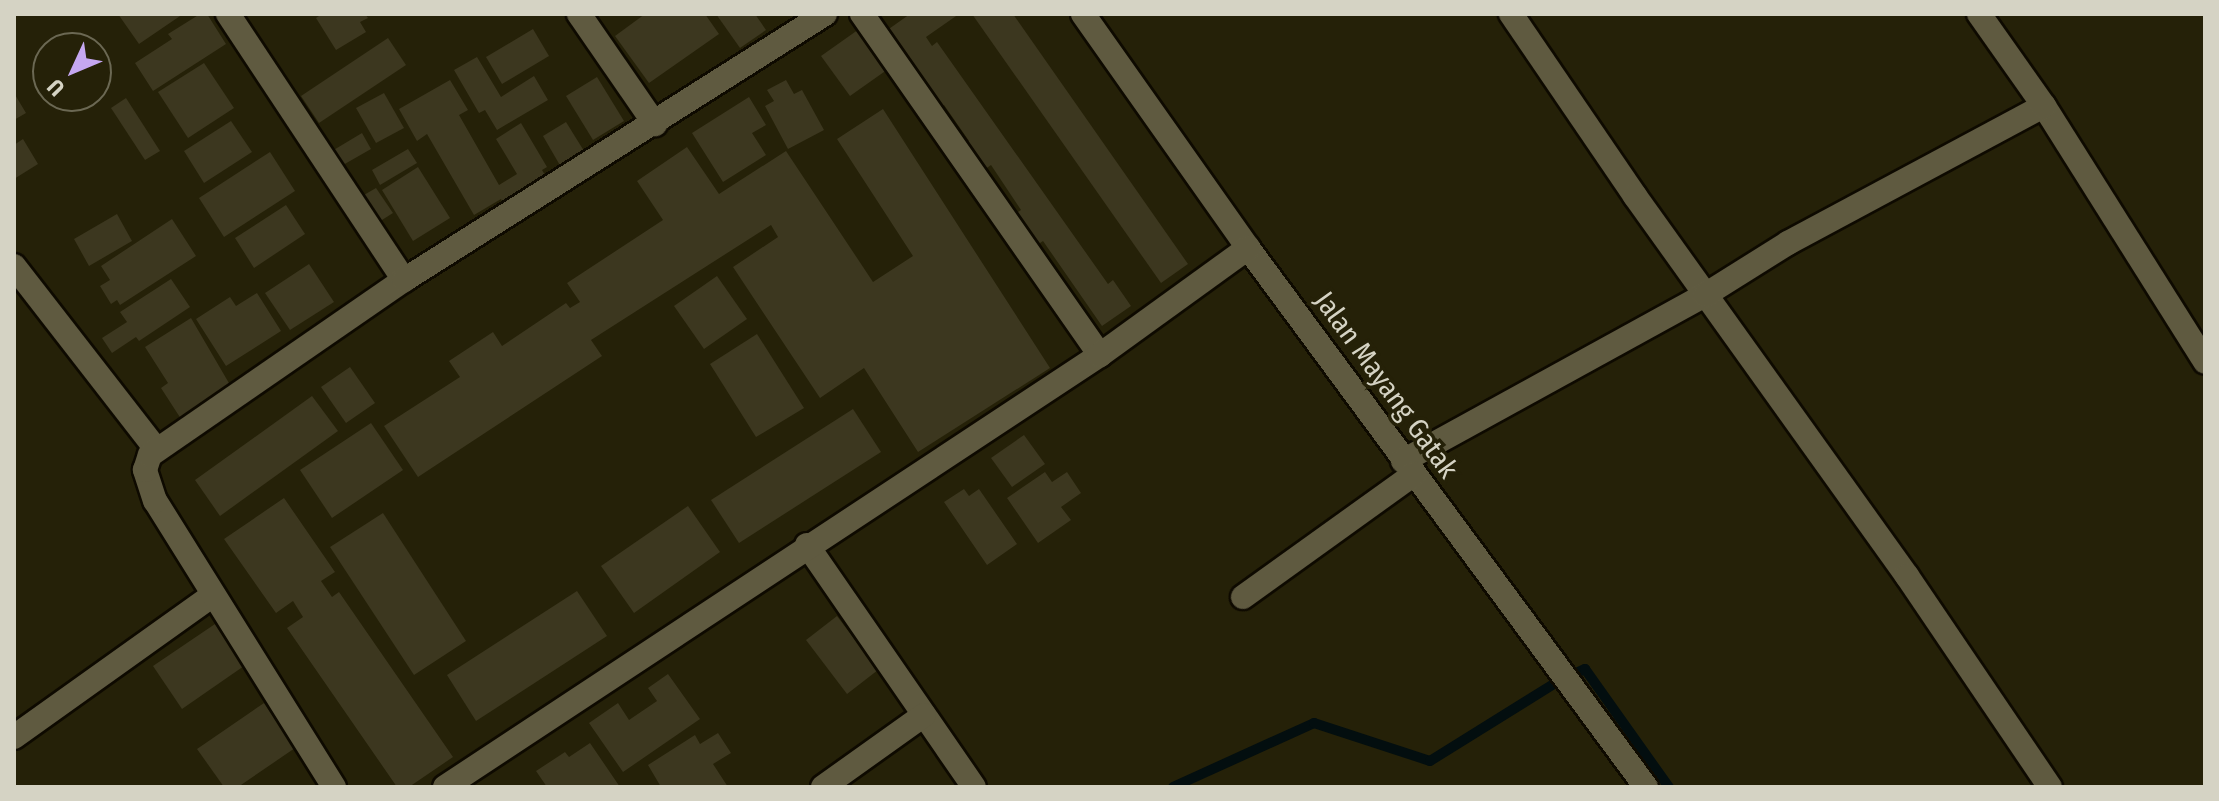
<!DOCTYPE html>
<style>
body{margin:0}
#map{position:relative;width:2219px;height:801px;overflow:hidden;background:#252108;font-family:"Fira Sans Condensed",sans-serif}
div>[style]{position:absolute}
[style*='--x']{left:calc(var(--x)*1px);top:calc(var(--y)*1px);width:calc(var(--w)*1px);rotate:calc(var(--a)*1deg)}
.stream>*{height:10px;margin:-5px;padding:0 5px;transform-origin:5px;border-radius:5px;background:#030e0f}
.building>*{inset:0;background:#3c371f}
.roads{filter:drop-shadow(2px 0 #0e0a00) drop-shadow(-2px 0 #0e0a00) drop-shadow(0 2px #0e0a00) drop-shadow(0 -2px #0e0a00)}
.minor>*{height:24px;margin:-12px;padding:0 12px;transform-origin:12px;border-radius:12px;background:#5f5a40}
span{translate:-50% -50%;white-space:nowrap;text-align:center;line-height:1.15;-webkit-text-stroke:7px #252108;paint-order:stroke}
.street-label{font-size:28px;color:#d5d3c4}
.frame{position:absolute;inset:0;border:16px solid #d5d3c4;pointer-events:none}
.north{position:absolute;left:32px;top:32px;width:80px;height:80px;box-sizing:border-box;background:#252108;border:2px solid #6b6853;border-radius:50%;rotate:226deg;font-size:22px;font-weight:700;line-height:32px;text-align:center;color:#d5d3c4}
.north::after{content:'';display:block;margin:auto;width:28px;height:36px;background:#c5a7f1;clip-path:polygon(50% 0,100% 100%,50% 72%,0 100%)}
</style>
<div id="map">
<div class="stream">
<div style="--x:1173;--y:787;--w:155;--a:-24.4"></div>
<div style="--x:1314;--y:723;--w:122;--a:18.1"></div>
<div style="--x:1430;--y:761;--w:150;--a:-31.9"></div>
<div style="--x:1557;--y:682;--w:31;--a:-25"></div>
<div style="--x:1585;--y:669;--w:145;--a:54.6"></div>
</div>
<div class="building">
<div style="clip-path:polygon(118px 14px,183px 14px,139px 44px)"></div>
<div style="clip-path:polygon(200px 14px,207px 14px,226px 44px,153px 91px,135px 63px,172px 39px,168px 34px)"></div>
<div style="clip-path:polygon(322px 14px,365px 14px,368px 18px,360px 22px,366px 32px,336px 50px,316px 18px)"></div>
<div style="clip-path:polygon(645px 14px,705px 14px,719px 34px,649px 83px,615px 36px)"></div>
<div style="clip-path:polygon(716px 14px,755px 14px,766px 30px,740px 48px)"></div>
<div style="clip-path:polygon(910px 14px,959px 14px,926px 37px,932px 46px,937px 42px,1108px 284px,1113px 280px,1131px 306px,1102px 326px,1043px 241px,1034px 247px,1013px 215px,1021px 210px,991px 165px,981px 172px,963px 145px,969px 141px,944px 105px,940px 109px,886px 31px)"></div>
<div style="clip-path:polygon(972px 14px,1013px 14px,1188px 264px,1161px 283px)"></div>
<div style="clip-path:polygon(862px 27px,891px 67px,850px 96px,821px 56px)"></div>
<div style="clip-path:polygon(533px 29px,549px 56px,502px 84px,486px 57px)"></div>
<div style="clip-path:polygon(388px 38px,406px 65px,319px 123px,301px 96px)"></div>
<div style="clip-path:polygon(477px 57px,501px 97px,534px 76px,548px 100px,497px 130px,485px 110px,479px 113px,454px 70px)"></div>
<div style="clip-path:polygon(204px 63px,234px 108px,188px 138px,158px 92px)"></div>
<div style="clip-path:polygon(597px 77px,624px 121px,593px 140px,566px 96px)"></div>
<div style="clip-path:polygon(450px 80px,468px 110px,459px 115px,499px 185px,517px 174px,496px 139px,521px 123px,547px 167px,542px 170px,548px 180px,504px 206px,501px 199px,474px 215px,427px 134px,417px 141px,399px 109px)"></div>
<div style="clip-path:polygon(786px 80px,794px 94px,802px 90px,824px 130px,788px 149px,765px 106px,774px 101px,767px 90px)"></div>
<div style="clip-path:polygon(14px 93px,26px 113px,14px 120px)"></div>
<div style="clip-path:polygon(384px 93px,404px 128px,376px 143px,356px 108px)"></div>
<div style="clip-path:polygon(749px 97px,766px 125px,752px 133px,766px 155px,723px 182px,692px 133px)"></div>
<div style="clip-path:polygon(126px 98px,160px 151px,145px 160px,111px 108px)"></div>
<div style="clip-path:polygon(883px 109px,1050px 368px,918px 452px,864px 368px,820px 398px,733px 267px,778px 237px,771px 225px,591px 340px,602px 356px,418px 477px,384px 426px,460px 377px,449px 361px,493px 332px,502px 346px,566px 303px,570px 308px,580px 302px,567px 283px,663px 220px,637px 181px,687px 147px,719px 194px,786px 151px,873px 282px,913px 256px,837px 139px)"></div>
<div style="clip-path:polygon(231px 121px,252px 152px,204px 183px,184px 151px)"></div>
<div style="clip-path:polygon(566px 122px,589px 159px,565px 174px,543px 136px)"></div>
<div style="clip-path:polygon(362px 133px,371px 149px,336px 169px,327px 154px)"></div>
<div style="clip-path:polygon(23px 139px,38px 164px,14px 179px,14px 145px)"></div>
<div style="clip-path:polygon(408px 149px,417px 163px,380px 185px,372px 170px)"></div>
<div style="clip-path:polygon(270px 152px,295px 191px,224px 237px,199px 198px)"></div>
<div style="clip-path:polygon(418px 167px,450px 218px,413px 241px,382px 190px)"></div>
<div style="clip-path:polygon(376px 188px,393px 213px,374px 225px,357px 199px)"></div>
<div style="clip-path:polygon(286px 205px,305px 234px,254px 268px,235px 238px)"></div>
<div style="clip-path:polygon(117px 214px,132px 241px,89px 266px,74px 239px)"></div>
<div style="clip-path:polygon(172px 219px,196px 256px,120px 305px,117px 300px,111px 304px,100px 286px,110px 280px,101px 266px)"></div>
<div style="clip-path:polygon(309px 264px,334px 302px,290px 330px,265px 293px)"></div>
<div style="clip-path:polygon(717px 276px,747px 319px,704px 349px,674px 306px)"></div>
<div style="clip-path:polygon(171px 279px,190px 307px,139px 341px,136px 337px,112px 353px,102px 338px,127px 322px,120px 312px)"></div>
<div style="clip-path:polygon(257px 293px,281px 331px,226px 366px,196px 319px,230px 297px,236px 306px)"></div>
<div style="clip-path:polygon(191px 318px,233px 390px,183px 422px,161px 388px,168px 383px,145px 347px)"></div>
<div style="clip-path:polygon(757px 334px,804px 408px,756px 437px,710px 364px)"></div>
<div style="clip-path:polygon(350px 367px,375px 403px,346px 423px,321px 387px)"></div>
<div style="clip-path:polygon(312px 396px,338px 431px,220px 516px,195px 480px)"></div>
<div style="clip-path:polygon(853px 409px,881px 452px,739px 543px,711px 500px)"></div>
<div style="clip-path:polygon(371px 423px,403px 470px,332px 518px,300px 470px)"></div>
<div style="clip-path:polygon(1024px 435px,1045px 464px,1012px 487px,991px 458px)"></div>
<div style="clip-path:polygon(1045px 472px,1052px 482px,1067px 472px,1081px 493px,1061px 507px,1071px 520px,1038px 543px,1007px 498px)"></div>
<div style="clip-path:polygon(964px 489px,969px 496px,979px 489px,1017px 544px,987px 565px,944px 502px)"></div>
<div style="clip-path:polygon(284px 498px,335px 572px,321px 581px,332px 597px,339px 592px,453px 757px,409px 787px,397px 787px,287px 628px,303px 617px,293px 601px,276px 613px,224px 539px)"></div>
<div style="clip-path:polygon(688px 506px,720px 552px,634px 613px,601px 566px)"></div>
<div style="clip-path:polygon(383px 513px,466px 641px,414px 675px,330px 547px)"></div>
<div style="clip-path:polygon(577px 591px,607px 636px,476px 721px,447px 675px)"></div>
<div style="clip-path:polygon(837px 616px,878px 670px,847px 694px,806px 640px)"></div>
<div style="clip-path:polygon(215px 624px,244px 666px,182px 709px,153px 666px)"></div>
<div style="clip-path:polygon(668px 674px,700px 719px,623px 772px,589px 723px,618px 703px,629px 720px,657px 701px,648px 688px)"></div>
<div style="clip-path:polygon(264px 703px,295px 748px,238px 787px,224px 787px,197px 749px)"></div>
<div style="clip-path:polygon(718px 733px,731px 753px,713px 764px,728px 787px,661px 787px,648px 765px,695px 735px,700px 744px)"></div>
<div style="clip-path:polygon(590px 743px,620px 787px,547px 787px,536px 771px,565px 752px,569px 757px)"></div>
</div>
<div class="roads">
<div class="minor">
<div style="--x:228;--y:14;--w:319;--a:56.5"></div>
<div style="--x:579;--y:14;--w:134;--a:55.4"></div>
<div style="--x:862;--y:14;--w:416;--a:55.1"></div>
<div style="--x:1083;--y:14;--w:286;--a:54.8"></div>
<div style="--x:1248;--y:248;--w:670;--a:53.56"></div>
<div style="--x:1511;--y:14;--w:220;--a:55.7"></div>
<div style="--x:1635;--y:196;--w:467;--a:54.4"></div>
<div style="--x:1907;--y:576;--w:255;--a:55.9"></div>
<div style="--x:2044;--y:106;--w:302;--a:57.8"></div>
<div style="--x:14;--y:266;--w:230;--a:52.2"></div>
<div style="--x:1403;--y:461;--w:345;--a:-28.8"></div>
<div style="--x:1705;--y:295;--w:98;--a:-32.1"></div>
<div style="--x:1788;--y:243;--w:290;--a:-28.2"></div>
<div style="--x:2044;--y:106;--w:113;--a:-125.2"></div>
<div style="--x:807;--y:545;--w:294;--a:55.4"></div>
<div style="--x:1243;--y:597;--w:211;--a:-35.7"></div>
<div style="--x:14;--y:737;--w:244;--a:-35.5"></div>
<div style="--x:334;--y:787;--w:337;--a:-122"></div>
<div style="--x:155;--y:501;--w:33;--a:-108"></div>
<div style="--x:145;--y:470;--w:16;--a:-72"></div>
<div style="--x:150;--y:455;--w:308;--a:-34.6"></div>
<div style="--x:404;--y:280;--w:498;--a:-32.3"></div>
<div style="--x:445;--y:787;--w:785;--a:-33.41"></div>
<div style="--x:1100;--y:355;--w:183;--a:-35.9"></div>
<div style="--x:823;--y:787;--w:124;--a:-35.5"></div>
</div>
</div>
<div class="street-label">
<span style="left:1386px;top:385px;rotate:54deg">Jalan Mayang Gatak</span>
</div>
<div class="frame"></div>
<div class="north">U</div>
</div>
